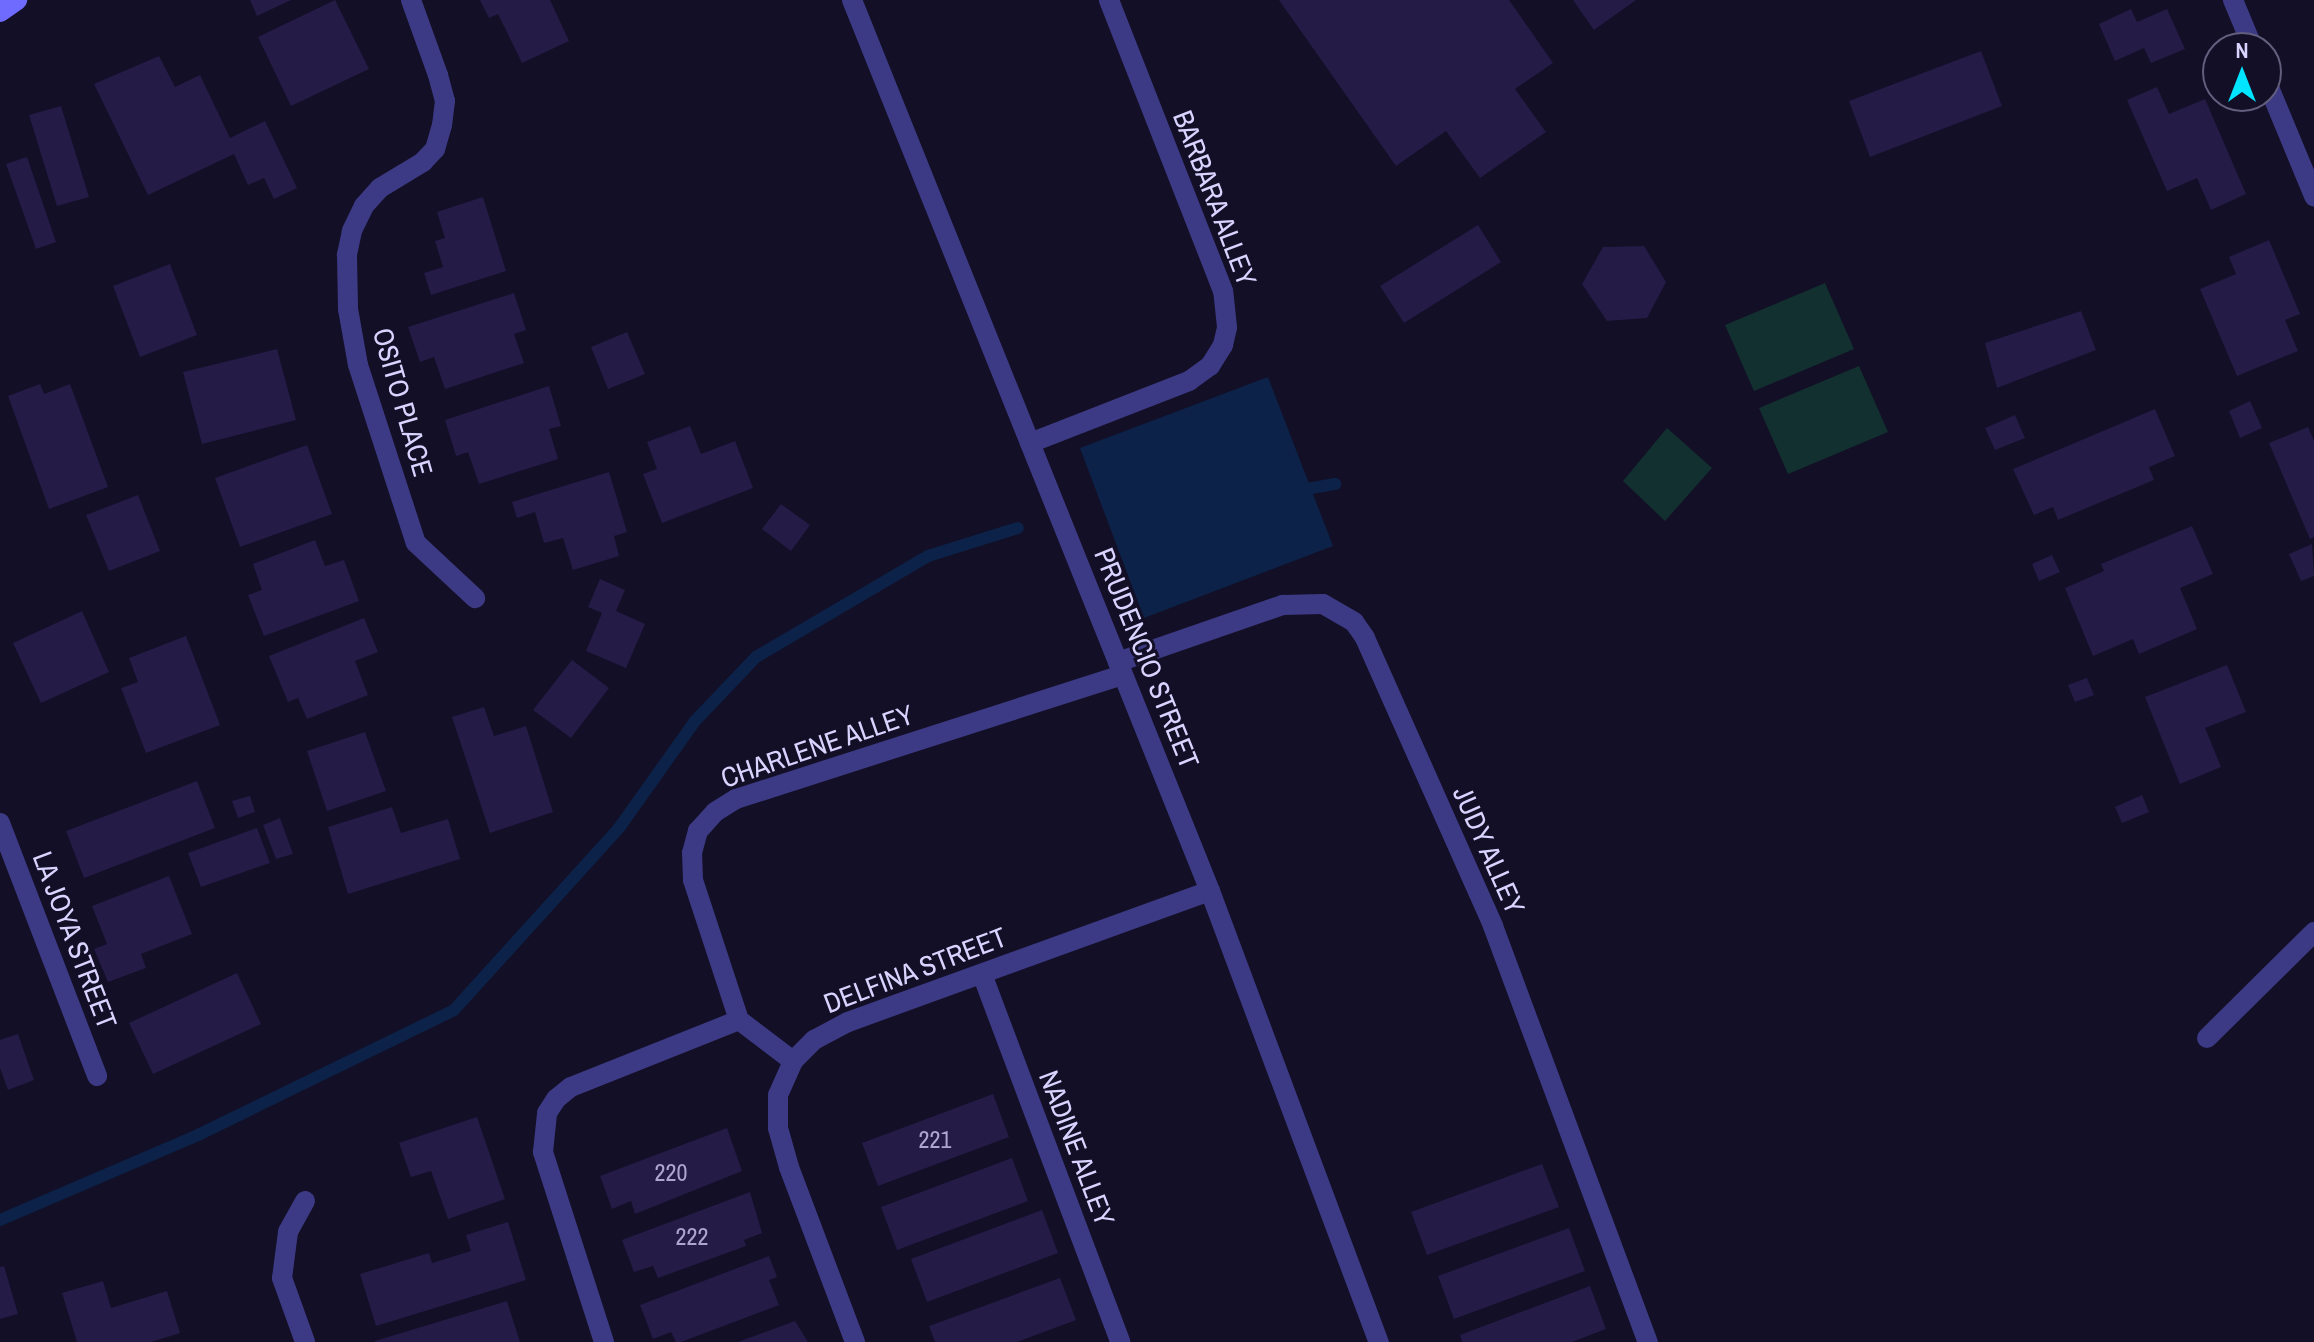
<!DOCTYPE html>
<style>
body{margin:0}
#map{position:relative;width:2314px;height:1342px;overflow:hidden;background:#130f26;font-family:"Archivo Narrow",sans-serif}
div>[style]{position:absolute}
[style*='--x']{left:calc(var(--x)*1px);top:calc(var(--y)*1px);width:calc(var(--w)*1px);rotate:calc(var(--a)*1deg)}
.green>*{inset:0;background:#12302f}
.water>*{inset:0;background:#0c2248}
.stream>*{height:12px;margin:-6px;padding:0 6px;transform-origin:6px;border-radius:6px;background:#0c2248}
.building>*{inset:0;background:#241b47}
.lane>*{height:20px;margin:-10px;padding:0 10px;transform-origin:10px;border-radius:10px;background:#3d3a85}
.street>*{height:20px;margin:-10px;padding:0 10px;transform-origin:10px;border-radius:10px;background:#3d3a85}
.secondary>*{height:20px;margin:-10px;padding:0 10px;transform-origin:10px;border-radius:10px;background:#6f6bff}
span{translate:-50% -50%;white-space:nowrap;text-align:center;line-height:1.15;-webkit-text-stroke:6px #130f26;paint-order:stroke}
.number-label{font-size:24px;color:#aca6d1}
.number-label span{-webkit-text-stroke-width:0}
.street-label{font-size:28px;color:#d9d4ff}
.north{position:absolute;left:2202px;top:32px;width:80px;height:80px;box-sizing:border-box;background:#130f26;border:2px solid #625e7d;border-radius:50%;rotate:0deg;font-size:22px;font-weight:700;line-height:32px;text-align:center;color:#d9d4ff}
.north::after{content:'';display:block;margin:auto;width:28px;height:36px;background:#00e5ff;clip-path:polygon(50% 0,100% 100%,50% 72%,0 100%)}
</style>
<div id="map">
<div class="green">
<div style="clip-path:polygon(1825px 283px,1854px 349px,1754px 391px,1725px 325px)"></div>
<div style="clip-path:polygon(1859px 366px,1888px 432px,1788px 474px,1759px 408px)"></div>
<div style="clip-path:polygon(1667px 428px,1712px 468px,1665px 521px,1623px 481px)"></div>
</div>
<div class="water">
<div style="clip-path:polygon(1268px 377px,1333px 546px,1144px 618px,1080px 448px)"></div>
</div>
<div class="stream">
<div style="--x:1295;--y:491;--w:41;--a:-9.9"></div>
<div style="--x:0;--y:1220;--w:215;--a:-23.2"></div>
<div style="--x:198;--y:1135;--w:285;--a:-26"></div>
<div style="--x:454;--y:1010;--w:246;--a:-47.8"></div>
<div style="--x:619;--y:828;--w:131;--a:-54.6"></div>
<div style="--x:695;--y:721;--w:88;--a:-46.4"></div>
<div style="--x:756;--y:657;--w:199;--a:-30.4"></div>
<div style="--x:928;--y:556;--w:94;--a:-17.3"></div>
</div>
<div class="building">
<div style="clip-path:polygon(250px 0,291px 0,257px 16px)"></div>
<div style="clip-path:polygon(335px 0,369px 69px,291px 106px,258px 37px)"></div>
<div style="clip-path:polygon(480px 0,550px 0,569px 41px,522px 63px,498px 14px,489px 18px)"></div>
<div style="clip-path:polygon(1279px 0,1509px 0,1553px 63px,1515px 89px,1546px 132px,1480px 178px,1446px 131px,1396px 166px)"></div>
<div style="clip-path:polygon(1573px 0,1636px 0,1594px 30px)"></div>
<div style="clip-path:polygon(2131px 9px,2137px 22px,2167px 9px,2185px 49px,2151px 63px,2144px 48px,2115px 61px,2099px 24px)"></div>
<div style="clip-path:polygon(1981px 51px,2002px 106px,1870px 157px,1849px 101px)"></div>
<div style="clip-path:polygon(159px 56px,175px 87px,200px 75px,230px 138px,265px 121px,297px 188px,274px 199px,264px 178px,248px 185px,234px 154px,148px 195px,94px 84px)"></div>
<div style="clip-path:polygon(2157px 87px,2169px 114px,2205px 99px,2246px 194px,2211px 210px,2197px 178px,2167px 191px,2127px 100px)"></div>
<div style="clip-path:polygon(61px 106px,89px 197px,57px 206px,29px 115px)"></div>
<div style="clip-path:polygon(27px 157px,56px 242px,36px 249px,6px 164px)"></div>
<div style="clip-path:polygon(483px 197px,506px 271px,431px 295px,424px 273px,443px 267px,435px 241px,445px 238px,437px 212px)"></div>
<div style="clip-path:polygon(1478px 225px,1501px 262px,1404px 323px,1380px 286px)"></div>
<div style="clip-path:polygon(2269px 240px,2300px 314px,2285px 320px,2298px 351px,2237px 376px,2200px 289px,2236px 274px,2229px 257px)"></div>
<div style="clip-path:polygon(1644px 246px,1666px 282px,1647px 318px,1607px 321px,1582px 284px,1603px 247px)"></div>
<div style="clip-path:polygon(170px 264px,197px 335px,140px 357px,113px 286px)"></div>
<div style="clip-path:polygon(514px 293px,526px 330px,514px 334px,524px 363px,445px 389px,434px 357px,420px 362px,408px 327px)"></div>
<div style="clip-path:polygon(2081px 311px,2096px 350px,1997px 388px,1985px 343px)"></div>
<div style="clip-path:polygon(627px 332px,645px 374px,608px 389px,591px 347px)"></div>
<div style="clip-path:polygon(277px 349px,296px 420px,202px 444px,183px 372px)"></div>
<div style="clip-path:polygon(40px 384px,44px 394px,70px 384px,108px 487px,49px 509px,8px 396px)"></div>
<div style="clip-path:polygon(549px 386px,561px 426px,549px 429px,558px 459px,479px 484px,468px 452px,456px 456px,445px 420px)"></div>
<div style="clip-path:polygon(2250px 401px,2262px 428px,2240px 438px,2229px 411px)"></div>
<div style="clip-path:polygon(2155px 409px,2175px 456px,2149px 467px,2154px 480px,2058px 520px,2053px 507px,2034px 515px,2013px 469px)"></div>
<div style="clip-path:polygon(2015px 415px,2025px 438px,1995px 450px,1985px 428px)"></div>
<div style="clip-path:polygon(690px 426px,701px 454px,735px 441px,753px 488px,662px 523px,643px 474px,657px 469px,647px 442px)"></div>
<div style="clip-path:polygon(2308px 427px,2314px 441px,2314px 537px,2310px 539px,2269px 443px)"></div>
<div style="clip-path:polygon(307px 445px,332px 514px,240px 547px,215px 478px)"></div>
<div style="clip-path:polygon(609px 472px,627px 532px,614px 536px,619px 556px,573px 570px,563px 538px,544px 543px,535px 512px,517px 518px,512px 502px)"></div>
<div style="clip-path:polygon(138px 495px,160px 551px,109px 571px,86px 515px)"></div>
<div style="clip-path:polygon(781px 504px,810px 525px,791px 551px,762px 529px)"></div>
<div style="clip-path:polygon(2192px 526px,2213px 574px,2180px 588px,2197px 629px,2139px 654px,2133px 639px,2093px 656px,2065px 588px,2104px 571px,2101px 564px)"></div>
<div style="clip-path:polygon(315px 540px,325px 566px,344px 560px,359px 601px,264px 636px,248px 595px,262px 590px,253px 564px)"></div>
<div style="clip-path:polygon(2312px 544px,2314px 576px,2301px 581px,2289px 554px)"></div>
<div style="clip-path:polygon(2052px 555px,2060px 572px,2039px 581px,2032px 564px)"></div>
<div style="clip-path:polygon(600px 579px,625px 590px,616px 611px,645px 624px,626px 668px,586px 651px,602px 613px,588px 607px)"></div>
<div style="clip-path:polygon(82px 611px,109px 672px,41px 703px,13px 643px)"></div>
<div style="clip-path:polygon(364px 618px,378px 652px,355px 661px,368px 695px,307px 719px,298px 698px,288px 702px,269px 656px)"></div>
<div style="clip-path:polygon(186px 636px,220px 725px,146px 753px,121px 688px,138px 682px,129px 658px)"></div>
<div style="clip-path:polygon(572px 660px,609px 688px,571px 738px,533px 710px)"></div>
<div style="clip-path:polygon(2227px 665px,2246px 712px,2205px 728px,2221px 767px,2180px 784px,2145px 697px)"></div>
<div style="clip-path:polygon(2087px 678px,2094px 695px,2075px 702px,2068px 685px)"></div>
<div style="clip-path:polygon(484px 707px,494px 736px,526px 726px,553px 812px,490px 833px,452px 717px)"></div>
<div style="clip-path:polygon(365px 732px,386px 791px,327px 811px,307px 751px)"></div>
<div style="clip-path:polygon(197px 781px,215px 828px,84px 878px,66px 831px)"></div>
<div style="clip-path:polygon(2142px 795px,2149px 812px,2122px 823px,2115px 807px)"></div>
<div style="clip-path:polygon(250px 796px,255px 812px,238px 818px,232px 801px)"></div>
<div style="clip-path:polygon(392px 807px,401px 833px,448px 819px,460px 859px,348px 894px,328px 827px)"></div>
<div style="clip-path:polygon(280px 818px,293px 854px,276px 859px,263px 825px)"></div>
<div style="clip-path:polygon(257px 828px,270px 863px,201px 887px,188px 853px)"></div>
<div style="clip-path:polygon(169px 876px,192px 934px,141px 954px,146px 968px,108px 982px,94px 949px,107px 944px,92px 906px)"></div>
<div style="clip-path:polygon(237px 973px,261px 1024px,153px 1074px,129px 1023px)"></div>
<div style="clip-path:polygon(18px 1034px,34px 1080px,8px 1090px,0 1068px,0 1040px)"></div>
<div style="clip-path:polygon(993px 1094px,1009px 1137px,878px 1186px,862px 1143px)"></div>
<div style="clip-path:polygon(477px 1117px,505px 1199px,448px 1219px,431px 1171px,411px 1177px,399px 1143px)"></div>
<div style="clip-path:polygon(727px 1128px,742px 1171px,635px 1214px,631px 1201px,612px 1209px,600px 1176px)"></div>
<div style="clip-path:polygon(1012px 1158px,1028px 1201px,897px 1250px,881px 1207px)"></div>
<div style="clip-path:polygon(1542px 1164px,1559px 1207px,1427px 1255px,1411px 1212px)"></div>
<div style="clip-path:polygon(750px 1192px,762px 1233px,744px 1240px,746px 1246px,658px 1278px,653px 1266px,634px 1272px,622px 1240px)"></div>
<div style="clip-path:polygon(1042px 1210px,1058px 1253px,927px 1302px,911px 1259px)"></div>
<div style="clip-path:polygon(508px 1222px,526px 1280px,376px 1326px,360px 1274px,429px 1253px,432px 1263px,471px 1251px,466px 1235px)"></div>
<div style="clip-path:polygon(1569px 1228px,1585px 1271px,1454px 1319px,1438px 1276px)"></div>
<div style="clip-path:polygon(769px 1256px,777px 1277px,769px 1280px,779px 1305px,681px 1342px,676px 1342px,671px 1332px,653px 1339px,640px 1305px)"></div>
<div style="clip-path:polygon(4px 1266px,18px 1314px,0 1319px,0 1267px)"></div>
<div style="clip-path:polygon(1060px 1278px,1076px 1320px,1017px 1342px,935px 1342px,929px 1326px)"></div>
<div style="clip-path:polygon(103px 1281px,111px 1308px,167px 1291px,180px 1333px,151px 1342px,77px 1342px,62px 1293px)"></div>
<div style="clip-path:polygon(1590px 1286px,1606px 1329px,1572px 1342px,1462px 1342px,1460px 1335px)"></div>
<div style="clip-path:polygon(507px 1301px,520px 1342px,375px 1342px,375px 1341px)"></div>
<div style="clip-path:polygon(795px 1321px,808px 1342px,738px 1342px)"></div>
</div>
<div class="lane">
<div style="--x:1030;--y:443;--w:171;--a:-21.3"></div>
<div style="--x:1189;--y:381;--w:26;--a:-36"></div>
<div style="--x:1210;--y:366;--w:25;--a:-58"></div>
<div style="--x:1223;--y:345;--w:18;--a:-77"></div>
<div style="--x:1227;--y:327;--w:36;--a:-96"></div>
<div style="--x:1223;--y:291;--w:313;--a:-111.4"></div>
<div style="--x:1118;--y:662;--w:175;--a:-19.1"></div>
<div style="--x:1283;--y:605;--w:40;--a:-1.4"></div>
<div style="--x:1323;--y:604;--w:36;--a:30"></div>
<div style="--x:1354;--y:622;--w:19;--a:55"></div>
<div style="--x:1365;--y:638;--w:315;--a:66"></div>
<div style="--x:1493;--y:926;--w:444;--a:69.6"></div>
<div style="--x:982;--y:974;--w:393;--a:69.4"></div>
<div style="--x:793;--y:1061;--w:68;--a:-142.8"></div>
<div style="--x:739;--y:1020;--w:147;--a:-108.2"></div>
<div style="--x:693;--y:880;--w:27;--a:-92"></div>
<div style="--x:692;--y:853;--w:23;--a:-75"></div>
<div style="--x:698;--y:831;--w:25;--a:-48"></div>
<div style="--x:715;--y:812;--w:25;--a:-32"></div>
<div style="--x:736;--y:799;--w:406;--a:-17.8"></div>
<div style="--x:604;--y:1342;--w:200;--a:-107.8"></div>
<div style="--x:543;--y:1152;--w:39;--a:-84"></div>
<div style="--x:547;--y:1113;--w:17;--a:-57"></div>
<div style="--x:556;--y:1099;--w:19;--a:-39"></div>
<div style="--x:571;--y:1087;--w:181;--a:-21.7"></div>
</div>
<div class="street">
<div style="--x:411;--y:0;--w:80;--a:70.2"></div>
<div style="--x:438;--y:75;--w:27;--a:75"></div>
<div style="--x:445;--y:101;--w:24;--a:97"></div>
<div style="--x:442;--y:125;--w:25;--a:106"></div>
<div style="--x:435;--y:149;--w:18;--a:133"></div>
<div style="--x:423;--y:162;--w:50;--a:148.8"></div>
<div style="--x:380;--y:188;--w:24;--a:132"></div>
<div style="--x:364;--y:206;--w:28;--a:116"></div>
<div style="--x:352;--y:231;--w:25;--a:102"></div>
<div style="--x:347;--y:255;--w:54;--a:88.9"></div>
<div style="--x:348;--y:309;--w:57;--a:79.9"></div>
<div style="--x:358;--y:365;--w:187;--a:72"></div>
<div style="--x:416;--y:543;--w:81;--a:43"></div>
<div style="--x:852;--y:0;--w:960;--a:68.11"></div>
<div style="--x:1210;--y:891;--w:482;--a:69.5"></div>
<div style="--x:2233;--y:0;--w:52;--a:67.4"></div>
<div style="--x:2266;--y:80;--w:126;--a:67.5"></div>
<div style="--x:0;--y:823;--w:271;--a:69"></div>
<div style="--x:2207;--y:1038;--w:151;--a:-44.7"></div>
<div style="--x:305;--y:1201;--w:35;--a:119"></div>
<div style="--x:288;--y:1232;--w:46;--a:97.4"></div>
<div style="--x:282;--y:1278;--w:68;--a:70.2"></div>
<div style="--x:855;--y:1342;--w:187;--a:-110.7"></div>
<div style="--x:789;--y:1167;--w:41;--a:-105.8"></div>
<div style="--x:778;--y:1128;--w:33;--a:-90"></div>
<div style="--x:778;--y:1095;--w:37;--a:-66"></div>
<div style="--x:793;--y:1061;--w:30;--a:-45"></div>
<div style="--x:814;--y:1040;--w:38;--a:-28"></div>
<div style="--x:848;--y:1022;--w:385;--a:-19.9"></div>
</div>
<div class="secondary">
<div style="--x:0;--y:12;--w:21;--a:-35"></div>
</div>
<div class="number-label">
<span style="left:935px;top:1140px">221</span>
<span style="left:671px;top:1173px">220</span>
<span style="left:692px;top:1237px">222</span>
</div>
<div class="street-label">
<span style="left:1215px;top:198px;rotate:69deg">BARBARA ALLEY</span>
<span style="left:403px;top:402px;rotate:74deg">OSITO PLACE</span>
<span style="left:1147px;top:658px;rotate:68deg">PRUDENCIO STREET</span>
<span style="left:817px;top:746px;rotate:-19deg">CHARLENE ALLEY</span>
<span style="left:1489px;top:850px;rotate:66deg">JUDY ALLEY</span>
<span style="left:75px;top:940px;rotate:69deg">LA JOYA STREET</span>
<span style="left:915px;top:970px;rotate:-21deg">DELFINA STREET</span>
<span style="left:1077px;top:1148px;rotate:69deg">NADINE ALLEY</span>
</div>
<div class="north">N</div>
</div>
